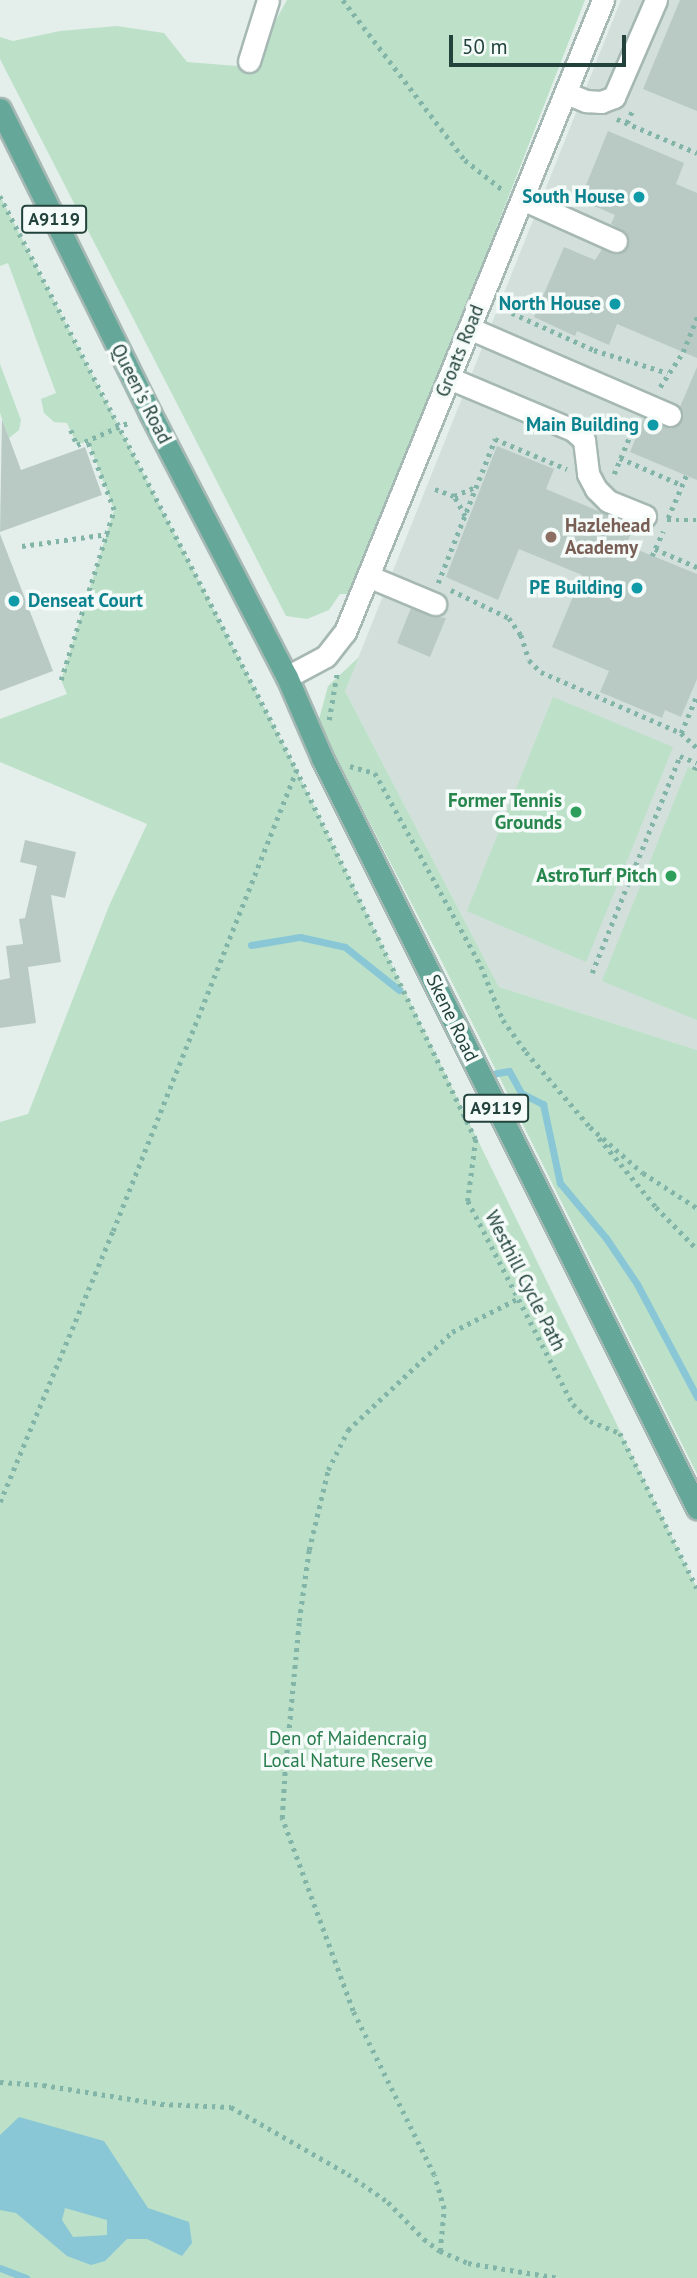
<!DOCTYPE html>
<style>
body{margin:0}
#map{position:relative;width:697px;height:2278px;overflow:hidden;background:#e4efeb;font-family:"PT Sans",sans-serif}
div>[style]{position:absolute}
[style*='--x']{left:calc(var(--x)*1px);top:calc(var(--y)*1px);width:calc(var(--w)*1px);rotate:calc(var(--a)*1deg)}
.built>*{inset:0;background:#d2dfda}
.green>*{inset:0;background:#bce1c8}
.water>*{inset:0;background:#89c7d7}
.stream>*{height:7px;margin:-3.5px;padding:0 3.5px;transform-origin:3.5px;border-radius:3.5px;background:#89c7d7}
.building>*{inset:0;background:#b9cac4}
.path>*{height:4.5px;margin-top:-2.25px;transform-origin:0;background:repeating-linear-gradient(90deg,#82b5a8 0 3.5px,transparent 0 8.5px)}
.roads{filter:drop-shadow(2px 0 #a6b8b3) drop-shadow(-2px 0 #a6b8b3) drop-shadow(0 2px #a6b8b3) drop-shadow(0 -2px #a6b8b3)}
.minor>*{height:21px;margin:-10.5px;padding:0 10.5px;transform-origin:10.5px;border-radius:10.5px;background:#fff}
.major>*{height:21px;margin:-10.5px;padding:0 10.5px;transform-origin:10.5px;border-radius:10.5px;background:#65a89a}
.dots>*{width:19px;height:19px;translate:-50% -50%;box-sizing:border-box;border:4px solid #f5fbf8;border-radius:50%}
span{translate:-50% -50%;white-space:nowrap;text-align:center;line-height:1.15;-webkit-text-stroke:7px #f5fbf8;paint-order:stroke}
.shield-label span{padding:2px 5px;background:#f5fbf8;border:2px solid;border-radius:5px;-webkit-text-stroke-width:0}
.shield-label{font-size:18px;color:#22423b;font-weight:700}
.culture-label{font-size:19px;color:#0d838f;font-weight:700}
.right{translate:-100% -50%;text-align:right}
.left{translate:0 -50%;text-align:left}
.street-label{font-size:19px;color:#22423b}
.education-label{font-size:19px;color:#785e54;font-weight:700}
.leisure-label{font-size:19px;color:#27864d;font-weight:700}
.park-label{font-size:19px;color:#287d4e}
.scale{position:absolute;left:449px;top:35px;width:177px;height:32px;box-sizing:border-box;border:4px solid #22423b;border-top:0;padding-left:9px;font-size:21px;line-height:24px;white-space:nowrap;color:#22423b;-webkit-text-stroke:5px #f5fbf8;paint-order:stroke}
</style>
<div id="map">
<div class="built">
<div style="clip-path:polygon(621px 0,697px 0,697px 1050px,499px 987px,345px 691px)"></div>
</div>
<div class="green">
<div style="clip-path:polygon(287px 0,585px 0,391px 499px,348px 594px,340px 594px,329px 610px,307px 619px,286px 616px,0 59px,0 37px,13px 41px,60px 31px,117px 26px,164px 33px,187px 62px,250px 67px)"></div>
<div style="clip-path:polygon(0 196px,296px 769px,697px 1588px,697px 2278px,0 2278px,0 1122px,28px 1114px,109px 906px,147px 824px,0 762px,0 719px,67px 694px,61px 680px,114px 510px,88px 441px,77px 445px,67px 423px,54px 422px,44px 413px,41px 399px,56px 393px,8px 263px,0 266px)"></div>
<div style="clip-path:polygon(0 364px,21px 420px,19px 430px,9px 438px,0 413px)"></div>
<div style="clip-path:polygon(359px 657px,345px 691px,499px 987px,697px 1050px,697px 1474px,441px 960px,318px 723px,328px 686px)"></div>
<div style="clip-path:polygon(553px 697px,673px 747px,586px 962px,467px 911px)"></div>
<div style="clip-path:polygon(688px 767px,697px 771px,697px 1020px,602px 981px)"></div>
</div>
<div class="water">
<div style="clip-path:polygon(evenodd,19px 2117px,104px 2141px,148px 2208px,189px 2222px,192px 2243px,182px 2256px,147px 2239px,127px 2239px,105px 2261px,91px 2265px,67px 2256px,16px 2213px,0 2210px,0 2135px,19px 2117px,65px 2208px,107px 2220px,107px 2235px,73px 2237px,62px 2220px,65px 2208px)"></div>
</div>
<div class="stream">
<div style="--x:251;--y:945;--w:50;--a:-9.3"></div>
<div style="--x:300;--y:937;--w:46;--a:12.5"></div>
<div style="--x:345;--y:947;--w:69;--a:38.5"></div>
<div style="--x:492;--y:1074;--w:17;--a:-10"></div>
<div style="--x:509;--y:1071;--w:25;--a:61"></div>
<div style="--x:521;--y:1093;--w:25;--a:27"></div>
<div style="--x:543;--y:1104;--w:81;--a:77.9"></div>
<div style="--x:560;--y:1183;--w:72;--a:50.1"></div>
<div style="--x:606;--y:1238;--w:55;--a:56"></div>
<div style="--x:637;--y:1284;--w:128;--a:62"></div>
<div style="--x:0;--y:2268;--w:28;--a:21"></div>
</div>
<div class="building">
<div style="clip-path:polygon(680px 0,697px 0,697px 111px,643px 89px)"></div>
<div style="clip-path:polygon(608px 131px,684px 163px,676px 184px,697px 193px,697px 358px,617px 324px,609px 345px,577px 331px,575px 336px,534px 317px,564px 247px,595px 260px,602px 249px,618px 254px,628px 246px,626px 233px,611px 224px,615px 215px,580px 200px)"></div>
<div style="clip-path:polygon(697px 367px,697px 480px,630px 452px,644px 418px,671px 428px,682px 421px,680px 407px)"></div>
<div style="clip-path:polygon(2px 419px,21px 470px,85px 447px,102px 495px,0 532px)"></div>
<div style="clip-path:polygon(497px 446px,554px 469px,546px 489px,634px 526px,626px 545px,697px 574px,697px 679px,681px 717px,665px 710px,662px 718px,600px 692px,609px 671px,552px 647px,582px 575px,519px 549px,498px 600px,446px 577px)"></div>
<div style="clip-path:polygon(0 534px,53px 671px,0 691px)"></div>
<div style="clip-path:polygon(411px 608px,431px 616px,446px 618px,430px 657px,397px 643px)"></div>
<div style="clip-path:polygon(25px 840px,76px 852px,65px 898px,51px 895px,61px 962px,28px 967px,36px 1023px,0 1028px,0 980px,10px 978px,6px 946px,23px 944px,19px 919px,25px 918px,37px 866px,20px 862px)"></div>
</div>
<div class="path">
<div style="--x:343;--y:0;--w:201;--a:52.7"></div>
<div style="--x:465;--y:160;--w:50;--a:38.5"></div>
<div style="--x:617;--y:119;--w:87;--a:23"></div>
<div style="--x:627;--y:123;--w:13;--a:-67"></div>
<div style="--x:0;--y:196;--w:645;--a:62.68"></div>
<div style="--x:296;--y:769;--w:411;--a:64.1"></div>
<div style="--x:476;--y:1139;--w:63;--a:97.4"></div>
<div style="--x:468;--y:1201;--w:229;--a:62.7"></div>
<div style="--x:573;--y:1404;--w:24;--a:45"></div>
<div style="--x:590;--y:1421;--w:32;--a:22"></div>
<div style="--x:620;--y:1433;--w:173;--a:63.6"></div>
<div style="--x:512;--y:313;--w:90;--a:24.3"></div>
<div style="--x:594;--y:350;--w:77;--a:17.3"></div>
<div style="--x:660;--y:387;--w:42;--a:-56.7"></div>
<div style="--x:683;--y:352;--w:38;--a:-68"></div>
<div style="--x:71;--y:430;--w:16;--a:68"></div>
<div style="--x:77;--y:445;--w:58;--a:-23.5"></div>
<div style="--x:620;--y:458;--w:68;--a:23.5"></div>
<div style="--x:614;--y:474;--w:57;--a:-67.5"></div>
<div style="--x:435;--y:489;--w:20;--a:20"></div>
<div style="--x:465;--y:516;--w:23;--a:-119"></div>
<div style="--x:454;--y:496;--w:23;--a:-23"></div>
<div style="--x:668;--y:518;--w:46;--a:-66.8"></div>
<div style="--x:667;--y:520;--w:30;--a:0"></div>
<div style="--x:22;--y:546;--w:87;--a:-7.9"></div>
<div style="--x:655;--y:549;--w:46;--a:23.2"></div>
<div style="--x:652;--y:556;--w:27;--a:-66"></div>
<div style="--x:438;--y:583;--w:155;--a:-68.4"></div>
<div style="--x:495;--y:439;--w:78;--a:22.6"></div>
<div style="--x:451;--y:590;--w:64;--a:25.8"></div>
<div style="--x:509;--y:618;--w:21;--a:55"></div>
<div style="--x:521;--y:635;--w:26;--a:72"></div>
<div style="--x:529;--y:660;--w:17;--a:45"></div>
<div style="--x:541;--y:672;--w:153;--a:23.5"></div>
<div style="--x:681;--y:733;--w:22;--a:43"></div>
<div style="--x:61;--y:680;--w:178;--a:-72.7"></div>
<div style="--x:114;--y:510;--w:75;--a:-111.1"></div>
<div style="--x:329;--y:720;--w:48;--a:-80.3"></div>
<div style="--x:681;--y:733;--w:41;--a:-67.2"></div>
<div style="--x:350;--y:766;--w:26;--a:16"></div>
<div style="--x:375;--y:773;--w:220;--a:61.2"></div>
<div style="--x:481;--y:966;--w:58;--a:67.8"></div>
<div style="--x:503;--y:1020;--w:39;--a:54"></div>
<div style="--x:526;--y:1052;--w:99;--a:49.5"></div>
<div style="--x:590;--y:1127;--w:70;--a:41"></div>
<div style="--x:643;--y:1173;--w:64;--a:32.9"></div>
<div style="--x:694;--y:770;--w:8;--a:-67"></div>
<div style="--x:620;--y:877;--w:10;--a:24"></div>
<div style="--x:629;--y:881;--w:135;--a:-67.8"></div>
<div style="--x:680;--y:756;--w:18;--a:22"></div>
<div style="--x:592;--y:973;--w:99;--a:-68.1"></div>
<div style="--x:599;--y:1138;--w:89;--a:50.4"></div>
<div style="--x:656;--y:1207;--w:59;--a:45.7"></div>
<div style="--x:0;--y:1502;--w:294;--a:-67.4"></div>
<div style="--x:113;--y:1231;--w:496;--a:-68.3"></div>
<div style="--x:0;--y:2082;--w:43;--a:4"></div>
<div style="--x:43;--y:2085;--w:120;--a:9.1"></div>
<div style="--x:161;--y:2104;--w:70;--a:2.5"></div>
<div style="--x:231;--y:2107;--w:135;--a:29.8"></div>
<div style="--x:348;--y:2174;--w:49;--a:35"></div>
<div style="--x:388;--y:2202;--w:52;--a:45.8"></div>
<div style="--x:424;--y:2239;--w:20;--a:37"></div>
<div style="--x:440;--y:2251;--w:42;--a:-84.6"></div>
<div style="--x:444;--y:2209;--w:35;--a:-106"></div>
<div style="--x:434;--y:2175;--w:183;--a:-116.3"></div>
<div style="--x:353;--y:2011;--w:206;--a:-110.2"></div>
<div style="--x:282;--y:1818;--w:48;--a:-86.4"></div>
<div style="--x:285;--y:1770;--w:150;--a:-84.6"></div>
<div style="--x:299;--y:1621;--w:72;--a:-82"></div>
<div style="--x:309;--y:1550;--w:82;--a:-76.6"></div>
<div style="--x:328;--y:1470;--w:45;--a:-63.4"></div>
<div style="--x:348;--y:1430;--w:143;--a:-43.3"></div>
<div style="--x:452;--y:1332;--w:75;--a:-26.9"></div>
<div style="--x:440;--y:2251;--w:30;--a:23"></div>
<div style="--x:468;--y:2263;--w:92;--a:9.4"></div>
</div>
<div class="roads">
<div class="minor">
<div style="--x:249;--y:61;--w:64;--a:-72.7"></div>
<div style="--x:566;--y:93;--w:22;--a:22"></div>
<div style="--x:586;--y:101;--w:15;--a:4"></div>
<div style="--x:601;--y:102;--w:14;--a:-21"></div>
<div style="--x:614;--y:97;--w:106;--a:-66.6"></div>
<div style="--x:522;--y:199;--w:103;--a:24.1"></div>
<div style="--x:469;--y:328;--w:219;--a:23.4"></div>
<div style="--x:449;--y:378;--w:134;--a:22.8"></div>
<div style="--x:573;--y:430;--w:15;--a:42"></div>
<div style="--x:584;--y:440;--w:34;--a:83"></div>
<div style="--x:588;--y:474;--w:17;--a:62"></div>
<div style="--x:596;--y:489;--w:17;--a:45"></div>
<div style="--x:608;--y:501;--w:40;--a:22"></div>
<div style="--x:368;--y:576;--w:73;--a:22.7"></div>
<div style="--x:287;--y:677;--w:44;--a:-28.3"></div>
<div style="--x:326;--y:656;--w:31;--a:-52"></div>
<div style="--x:345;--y:632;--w:683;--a:-67.79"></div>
</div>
<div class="major">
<div style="--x:0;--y:109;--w:339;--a:63.7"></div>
<div style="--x:150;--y:413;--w:297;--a:62.6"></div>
<div style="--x:287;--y:677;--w:88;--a:66.6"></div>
<div style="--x:322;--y:758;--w:839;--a:63.43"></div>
</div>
</div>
<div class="dots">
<div style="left:639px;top:197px;background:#0f9aa8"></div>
<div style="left:615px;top:304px;background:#0f9aa8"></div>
<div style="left:653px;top:425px;background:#0f9aa8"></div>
<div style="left:551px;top:537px;background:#8d6e63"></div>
<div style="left:637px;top:588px;background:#0f9aa8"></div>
<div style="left:14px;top:601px;background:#0f9aa8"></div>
<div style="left:576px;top:812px;background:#2e9e5b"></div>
<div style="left:671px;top:876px;background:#2e9e5b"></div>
</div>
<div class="shield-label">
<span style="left:54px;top:219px">A9119</span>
<span style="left:496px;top:1108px">A9119</span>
</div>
<div class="culture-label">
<span class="right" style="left:625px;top:197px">South House</span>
<span class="right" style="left:601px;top:304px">North House</span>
<span class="right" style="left:639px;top:425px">Main Building</span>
<span class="right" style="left:623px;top:588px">PE Building</span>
<span class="left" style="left:28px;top:601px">Denseat Court</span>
</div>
<div class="street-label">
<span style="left:460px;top:351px;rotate:-68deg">Groats Road</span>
<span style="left:141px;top:394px;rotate:63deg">Queen's Road</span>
<span style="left:452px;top:1018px;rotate:64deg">Skene Road</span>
<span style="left:525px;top:1281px;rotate:63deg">Westhill Cycle Path</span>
</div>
<div class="education-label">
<span class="left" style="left:565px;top:537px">Hazlehead<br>Academy</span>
</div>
<div class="leisure-label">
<span class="right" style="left:562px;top:812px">Former Tennis<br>Grounds</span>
<span class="right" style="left:657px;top:876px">AstroTurf Pitch</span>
</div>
<div class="park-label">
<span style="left:348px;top:1750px">Den of Maidencraig<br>Local Nature Reserve</span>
</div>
<div class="scale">50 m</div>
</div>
